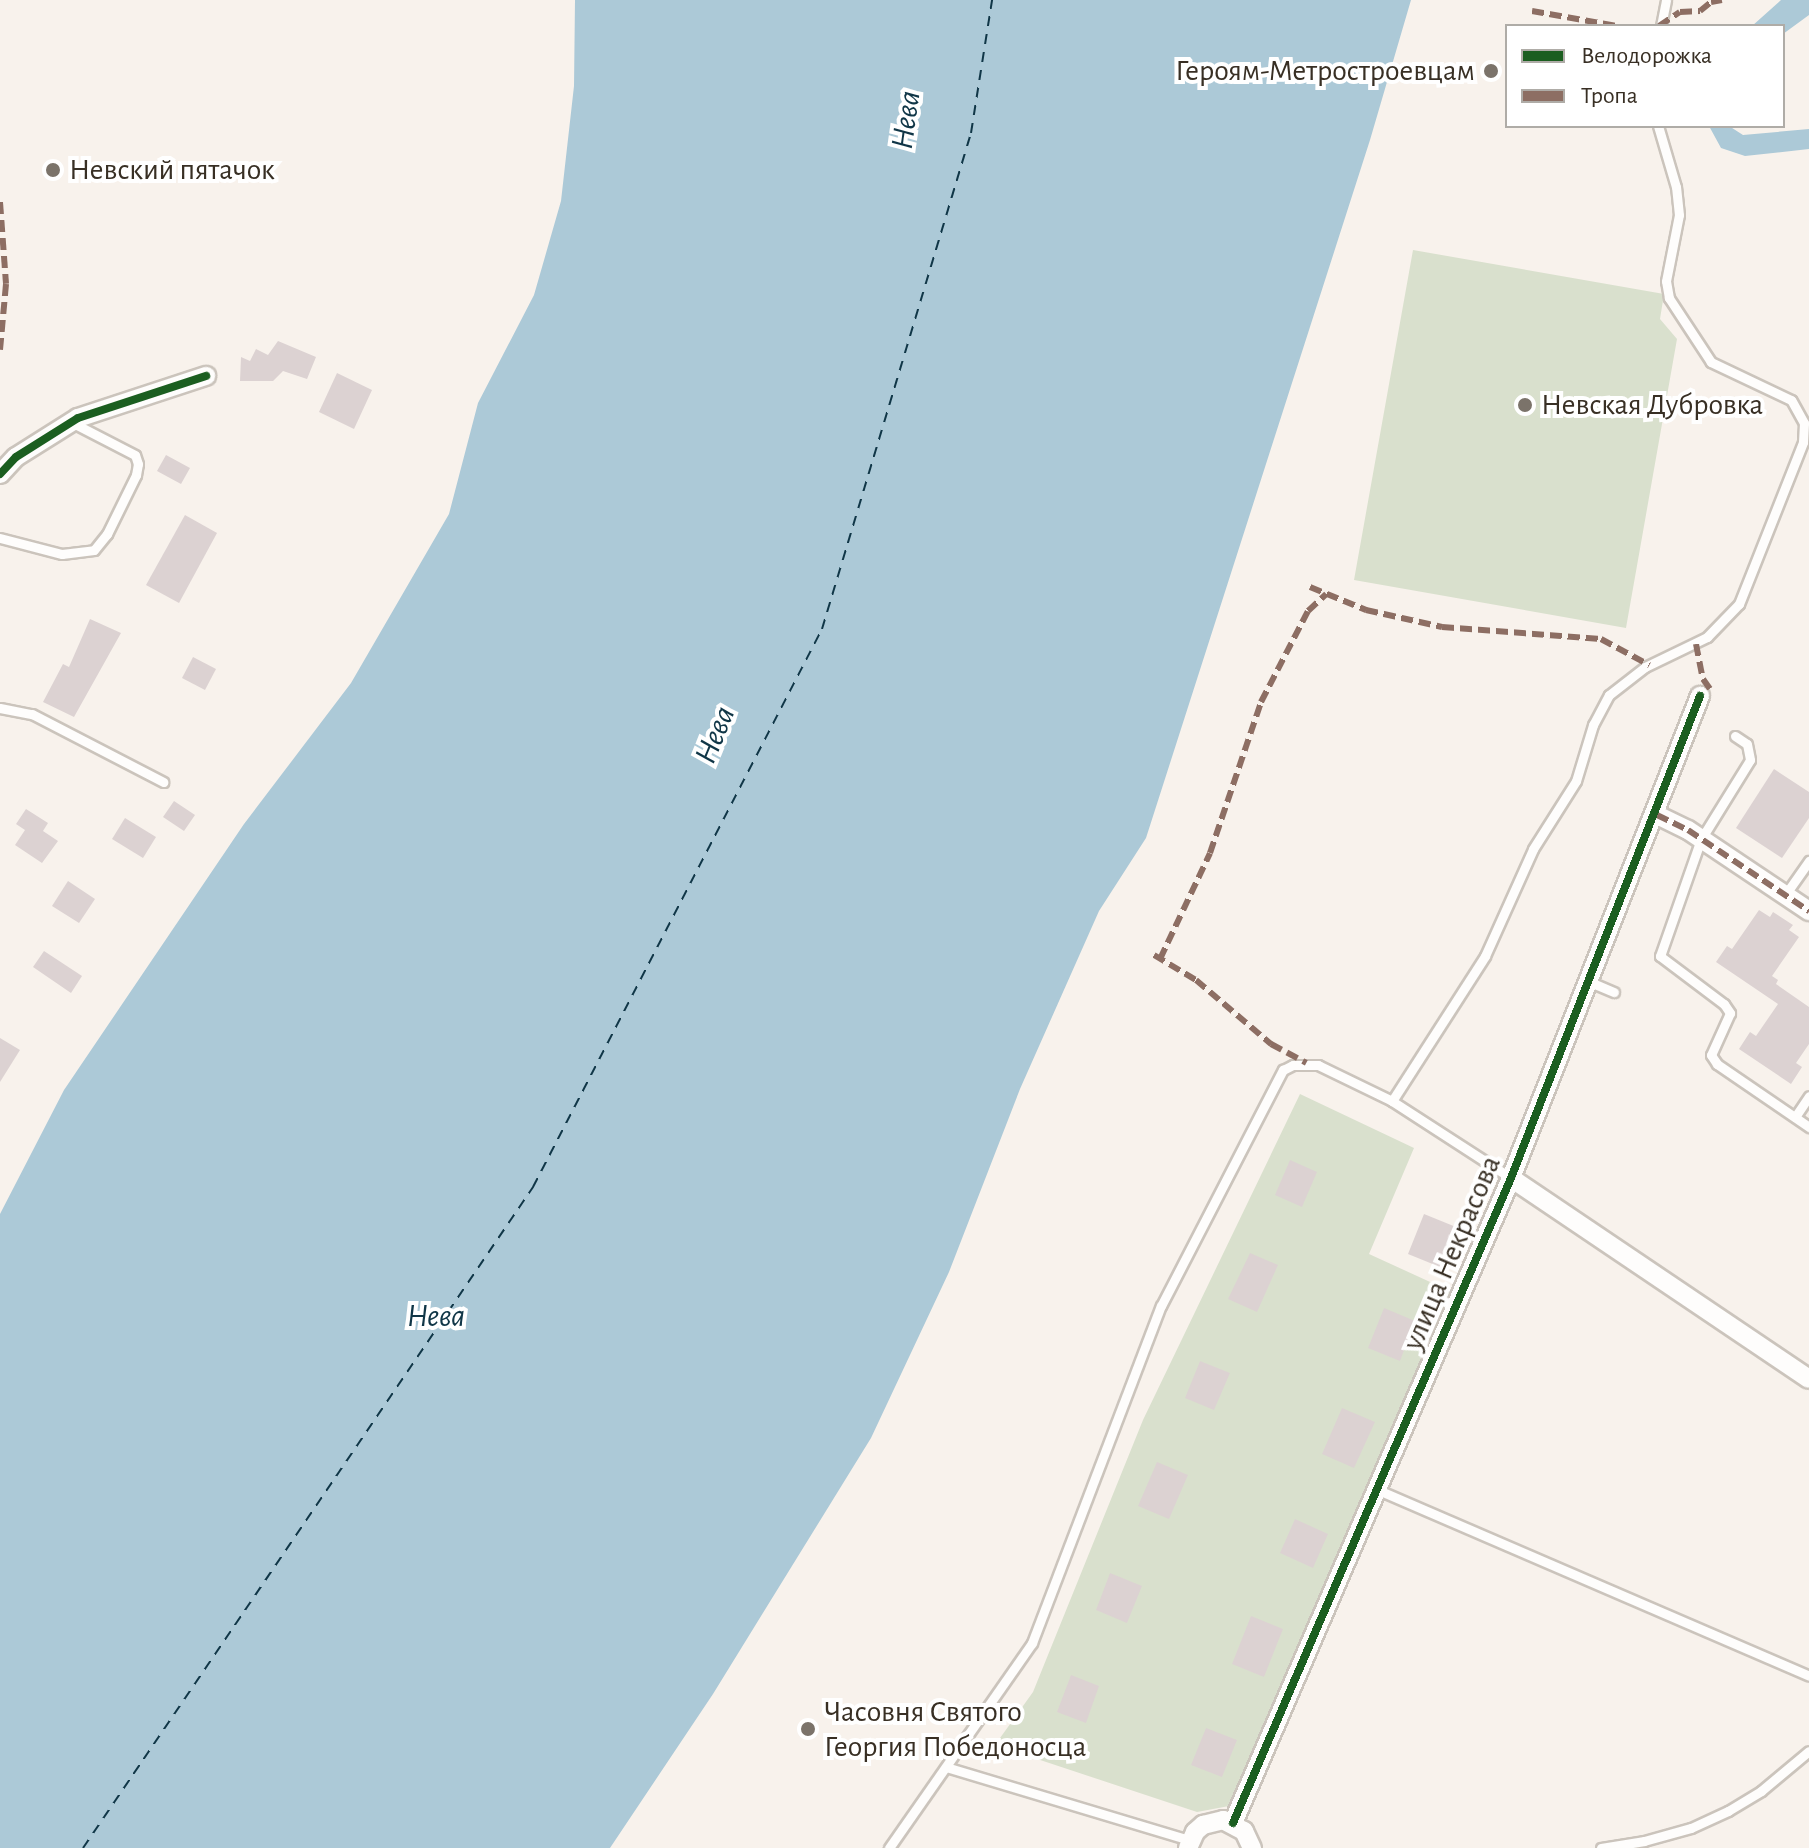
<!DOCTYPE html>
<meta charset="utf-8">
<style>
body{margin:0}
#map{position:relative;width:1809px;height:1848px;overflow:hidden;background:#f8f2ec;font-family:"Alegreya Sans",sans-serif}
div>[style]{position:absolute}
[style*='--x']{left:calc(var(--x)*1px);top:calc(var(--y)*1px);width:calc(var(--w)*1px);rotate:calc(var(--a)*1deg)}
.green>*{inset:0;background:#d9e0cd}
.water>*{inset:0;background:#acc9d7}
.ferry>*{height:2px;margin-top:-1px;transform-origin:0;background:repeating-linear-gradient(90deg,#103647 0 10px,transparent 0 18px)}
.building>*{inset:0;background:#dcd2d2}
.roads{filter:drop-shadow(2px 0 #cbc4bc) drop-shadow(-2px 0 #cbc4bc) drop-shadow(0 2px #cbc4bc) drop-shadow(0 -2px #cbc4bc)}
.service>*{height:9px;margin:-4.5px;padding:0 4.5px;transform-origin:4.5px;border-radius:4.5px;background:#fefdfc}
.minor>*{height:18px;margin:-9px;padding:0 9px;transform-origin:9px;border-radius:9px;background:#fefdfc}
.quiet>*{height:6px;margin-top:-3px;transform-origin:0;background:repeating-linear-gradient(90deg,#8d6e63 0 12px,transparent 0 18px)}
.cycleway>*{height:8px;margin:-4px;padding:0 4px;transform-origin:4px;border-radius:4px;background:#1b5e20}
.dots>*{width:22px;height:22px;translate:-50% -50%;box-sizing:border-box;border:4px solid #fff;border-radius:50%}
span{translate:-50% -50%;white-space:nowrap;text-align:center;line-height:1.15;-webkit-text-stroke:8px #fff;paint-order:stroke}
.poi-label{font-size:30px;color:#382f24}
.right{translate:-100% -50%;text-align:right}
.left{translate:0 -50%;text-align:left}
.street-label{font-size:30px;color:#382f24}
.water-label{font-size:32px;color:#103647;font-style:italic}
.legend{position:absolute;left:1505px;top:24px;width:280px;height:104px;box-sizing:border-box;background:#fff;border:2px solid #afaca7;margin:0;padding:10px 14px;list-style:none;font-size:24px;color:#382f24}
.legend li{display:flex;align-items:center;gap:16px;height:40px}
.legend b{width:40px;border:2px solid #afaca7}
</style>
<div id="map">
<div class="green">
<div style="clip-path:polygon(1413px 250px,1664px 294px,1660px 319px,1677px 339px,1626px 628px,1354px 580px)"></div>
<div style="clip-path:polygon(1300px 1094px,1414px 1148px,1369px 1254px,1452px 1292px,1229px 1806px,1197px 1812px,995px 1745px,1033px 1692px,1143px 1420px)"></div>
</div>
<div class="water">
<div style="clip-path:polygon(575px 0,1411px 0,1370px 140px,1146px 838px,1099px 911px,1020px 1089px,949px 1272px,871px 1438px,713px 1694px,610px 1848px,0 1848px,0 1214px,64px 1090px,244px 824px,351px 683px,449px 514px,478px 403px,534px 295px,561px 201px,574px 86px)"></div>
<div style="clip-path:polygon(1781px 0,1809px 0,1809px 15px,1783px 34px,1783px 26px,1752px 26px)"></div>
<div style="clip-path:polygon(1709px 126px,1729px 126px,1743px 135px,1809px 129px,1809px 149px,1745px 156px,1721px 148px)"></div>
</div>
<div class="ferry">
<div style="--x:83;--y:1848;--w:800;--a:-55.75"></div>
<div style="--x:533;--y:1187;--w:628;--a:-62.62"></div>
<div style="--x:822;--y:629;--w:518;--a:-73.28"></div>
<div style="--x:971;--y:133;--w:135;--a:-81"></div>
</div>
<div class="building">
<div style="clip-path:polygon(278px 341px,316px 357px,307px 379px,283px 371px,273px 381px,240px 381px,241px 357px,250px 361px,256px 349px,268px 355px)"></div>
<div style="clip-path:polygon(337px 373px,372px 390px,354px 429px,319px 412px)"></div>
<div style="clip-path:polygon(166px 455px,190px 468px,181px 484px,157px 471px)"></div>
<div style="clip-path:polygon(185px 515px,217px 533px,179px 603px,146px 585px)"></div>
<div style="clip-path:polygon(90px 619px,121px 633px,74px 717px,43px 702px,63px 664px,69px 667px)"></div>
<div style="clip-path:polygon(193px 657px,216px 669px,205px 690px,182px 678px)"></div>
<div style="clip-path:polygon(1774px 769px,1809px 792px,1809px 818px,1782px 858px,1736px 828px)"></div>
<div style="clip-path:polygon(174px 801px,195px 815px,184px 831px,163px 817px)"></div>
<div style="clip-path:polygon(26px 809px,48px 823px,43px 831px,58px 841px,42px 863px,15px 845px,25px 830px,16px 824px)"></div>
<div style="clip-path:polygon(125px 818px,156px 837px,143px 858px,112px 839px)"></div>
<div style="clip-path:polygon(68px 881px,95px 899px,79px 923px,52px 906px)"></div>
<div style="clip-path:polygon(1759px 910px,1770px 917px,1773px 912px,1793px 925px,1789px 930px,1799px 937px,1772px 976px,1778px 980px,1776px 984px,1809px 1007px,1809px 1044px,1796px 1063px,1802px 1067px,1791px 1084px,1739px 1049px,1750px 1032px,1756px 1036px,1778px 1004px,1716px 962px,1727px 946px,1732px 949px)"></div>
<div style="clip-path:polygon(44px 951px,82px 976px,71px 993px,33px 967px)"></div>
<div style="clip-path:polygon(0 1038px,20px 1050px,0 1082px)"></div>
<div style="clip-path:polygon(1290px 1160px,1317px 1172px,1302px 1207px,1275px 1195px)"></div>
<div style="clip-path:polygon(1424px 1214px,1456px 1227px,1440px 1267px,1408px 1254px)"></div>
<div style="clip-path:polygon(1250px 1253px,1278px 1265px,1257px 1312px,1228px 1299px)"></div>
<div style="clip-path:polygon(1384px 1308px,1415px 1321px,1400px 1361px,1368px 1348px)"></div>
<div style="clip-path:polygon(1200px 1361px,1230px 1373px,1214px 1410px,1185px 1398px)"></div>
<div style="clip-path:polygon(1342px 1408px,1375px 1422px,1354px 1468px,1322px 1454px)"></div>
<div style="clip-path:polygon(1157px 1462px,1188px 1475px,1169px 1519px,1138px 1506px)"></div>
<div style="clip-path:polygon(1295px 1519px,1328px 1534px,1313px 1568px,1280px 1553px)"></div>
<div style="clip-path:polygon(1110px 1573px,1142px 1586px,1127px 1623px,1096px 1610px)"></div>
<div style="clip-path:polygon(1251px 1616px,1283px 1629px,1264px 1677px,1232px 1664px)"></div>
<div style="clip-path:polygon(1071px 1675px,1099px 1686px,1086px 1723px,1057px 1712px)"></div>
<div style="clip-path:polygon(1206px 1728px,1237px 1740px,1222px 1777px,1191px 1765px)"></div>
</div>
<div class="roads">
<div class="service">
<div style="--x:1661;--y:26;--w:26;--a:-79"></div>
<div style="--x:0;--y:538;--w:64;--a:14.5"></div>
<div style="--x:62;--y:554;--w:32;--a:-7"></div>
<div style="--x:94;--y:550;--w:21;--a:-51"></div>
<div style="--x:107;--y:534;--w:66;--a:-63.8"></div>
<div style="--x:136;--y:475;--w:11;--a:-80"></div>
<div style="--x:138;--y:464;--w:9;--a:-108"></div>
<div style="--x:135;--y:455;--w:72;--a:-152.7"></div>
<div style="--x:0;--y:708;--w:33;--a:11"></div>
<div style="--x:32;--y:714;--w:148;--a:27.4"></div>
<div style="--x:1735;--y:736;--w:14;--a:34"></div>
<div style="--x:1747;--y:744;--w:16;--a:79"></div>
<div style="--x:1750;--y:760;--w:93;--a:121.8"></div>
<div style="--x:1701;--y:839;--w:124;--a:109.3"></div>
<div style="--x:1660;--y:956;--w:80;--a:36.9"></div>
<div style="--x:1724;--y:1004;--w:11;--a:56"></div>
<div style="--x:1730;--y:1013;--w:46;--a:114.3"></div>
<div style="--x:1711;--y:1055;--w:11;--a:56"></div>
<div style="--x:1717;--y:1064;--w:112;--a:34.4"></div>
<div style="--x:1785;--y:895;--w:42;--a:-54.8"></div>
<div style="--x:1590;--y:982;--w:26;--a:23"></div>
<div style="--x:1392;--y:1101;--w:172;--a:-57.3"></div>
<div style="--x:1485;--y:956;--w:117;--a:-65.8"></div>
<div style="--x:1533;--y:849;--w:80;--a:-57.7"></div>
<div style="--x:1576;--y:781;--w:59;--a:-73.1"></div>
<div style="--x:1593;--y:725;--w:34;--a:-62"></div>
<div style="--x:1609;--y:695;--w:46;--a:-37.9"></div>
<div style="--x:1645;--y:667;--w:69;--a:-25.8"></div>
<div style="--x:1707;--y:637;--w:46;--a:-45.9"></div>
<div style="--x:1739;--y:604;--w:174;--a:-68.4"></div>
<div style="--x:1803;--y:442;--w:19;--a:-87"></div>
<div style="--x:1804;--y:423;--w:26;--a:-119"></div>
<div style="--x:1791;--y:400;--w:89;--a:-154.6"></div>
<div style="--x:1711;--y:362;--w:77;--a:-123.3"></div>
<div style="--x:1669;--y:298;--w:17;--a:-100"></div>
<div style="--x:1666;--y:281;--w:67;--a:-78.9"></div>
<div style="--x:1679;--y:215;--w:28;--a:-96"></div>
<div style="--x:1676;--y:187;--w:64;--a:-106.4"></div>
<div style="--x:1795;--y:1117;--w:25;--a:-56"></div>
<div style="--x:1378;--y:1490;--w:469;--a:23.3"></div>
<div style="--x:946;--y:1767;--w:254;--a:16.7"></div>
<div style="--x:889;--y:1848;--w:250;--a:-55.1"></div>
<div style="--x:1032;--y:1643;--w:361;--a:-69.1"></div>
<div style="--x:1161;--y:1306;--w:266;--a:-62.7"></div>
<div style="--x:1283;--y:1070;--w:11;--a:-27"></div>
<div style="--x:1293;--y:1065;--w:25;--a:0"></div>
<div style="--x:1318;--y:1065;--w:82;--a:25.9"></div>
<div style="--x:1392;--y:1101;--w:142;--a:32.9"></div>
<div style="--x:1601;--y:1848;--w:44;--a:-9.2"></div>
<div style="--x:1644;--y:1841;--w:49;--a:-15.5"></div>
<div style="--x:1691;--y:1828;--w:41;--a:-24.7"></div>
<div style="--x:1728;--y:1811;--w:39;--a:-31"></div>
<div style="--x:1761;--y:1791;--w:62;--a:-39.8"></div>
</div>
<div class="minor">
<div style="--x:0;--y:474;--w:23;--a:-47"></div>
<div style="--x:16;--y:457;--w:73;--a:-32.2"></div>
<div style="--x:78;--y:418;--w:135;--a:-18.2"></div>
<div style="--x:1657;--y:815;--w:34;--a:26"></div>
<div style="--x:1688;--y:830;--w:146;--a:33.8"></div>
<div style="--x:1511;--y:1178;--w:359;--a:34"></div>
<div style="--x:1233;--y:1823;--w:702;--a:-66.68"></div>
<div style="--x:1511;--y:1178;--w:518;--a:-68.59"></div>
<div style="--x:1188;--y:1848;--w:17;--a:-66"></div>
<div style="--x:1195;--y:1832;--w:11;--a:-41"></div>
<div style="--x:1203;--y:1825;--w:21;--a:-14"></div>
<div style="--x:1223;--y:1820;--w:24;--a:28"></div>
<div style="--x:1244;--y:1831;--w:19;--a:65"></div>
</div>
</div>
<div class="quiet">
<div style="--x:1532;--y:11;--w:86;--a:10"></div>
<div style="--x:1659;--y:26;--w:25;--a:-34"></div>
<div style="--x:1680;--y:12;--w:20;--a:-3"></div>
<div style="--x:1700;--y:11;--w:14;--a:-39"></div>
<div style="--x:1711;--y:2;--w:11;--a:-10"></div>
<div style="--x:0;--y:202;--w:82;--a:85.8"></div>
<div style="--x:6;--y:284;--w:66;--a:95.2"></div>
<div style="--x:1310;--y:587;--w:61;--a:22.3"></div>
<div style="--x:1366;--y:610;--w:78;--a:12.6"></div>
<div style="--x:1442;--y:627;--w:159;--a:4.3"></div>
<div style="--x:1601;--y:639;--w:55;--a:28.4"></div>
<div style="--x:1696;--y:644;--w:36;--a:79"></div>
<div style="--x:1703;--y:679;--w:12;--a:55"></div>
<div style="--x:1657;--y:815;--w:34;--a:26"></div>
<div style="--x:1688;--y:830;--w:146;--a:33.8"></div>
<div style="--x:1154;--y:955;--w:49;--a:30.8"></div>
<div style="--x:1196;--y:980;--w:99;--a:40.5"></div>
<div style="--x:1271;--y:1044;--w:40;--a:28"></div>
<div style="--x:1160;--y:959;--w:117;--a:-64.7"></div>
<div style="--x:1210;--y:853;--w:159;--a:-71.3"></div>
<div style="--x:1261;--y:702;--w:102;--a:-62.7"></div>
<div style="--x:1308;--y:611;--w:25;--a:-43"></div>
</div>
<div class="cycleway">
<div style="--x:0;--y:474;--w:23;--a:-47"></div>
<div style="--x:16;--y:457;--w:73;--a:-32.2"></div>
<div style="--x:78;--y:418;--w:135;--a:-18.2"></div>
<div style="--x:1233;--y:1823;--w:702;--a:-66.68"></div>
<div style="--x:1511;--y:1178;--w:518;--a:-68.59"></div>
</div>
<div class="dots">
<div style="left:1491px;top:71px;background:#7b736a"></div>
<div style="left:53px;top:170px;background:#7b736a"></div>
<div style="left:1525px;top:405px;background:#7b736a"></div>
<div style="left:808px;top:1729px;background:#7b736a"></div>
</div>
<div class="poi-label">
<span class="right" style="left:1475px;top:71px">Героям-Метростроевцам</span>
<span class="left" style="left:69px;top:170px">Невский пятачок</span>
<span class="left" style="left:1541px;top:405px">Невская Дубровка</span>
<span class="left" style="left:824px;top:1729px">Часовня Святого<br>Георгия Победоносца</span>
</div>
<div class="street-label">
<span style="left:1452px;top:1253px;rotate:-67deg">улица Некрасова</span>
</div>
<div class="water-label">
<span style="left:906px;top:120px;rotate:-82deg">Нева</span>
<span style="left:715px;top:735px;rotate:-68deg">Нева</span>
<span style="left:436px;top:1316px">Нева</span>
</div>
<ul class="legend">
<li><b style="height:10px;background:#1b5e20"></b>Велодорожка</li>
<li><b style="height:10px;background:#8d6e63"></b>Тропа</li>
</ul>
</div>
